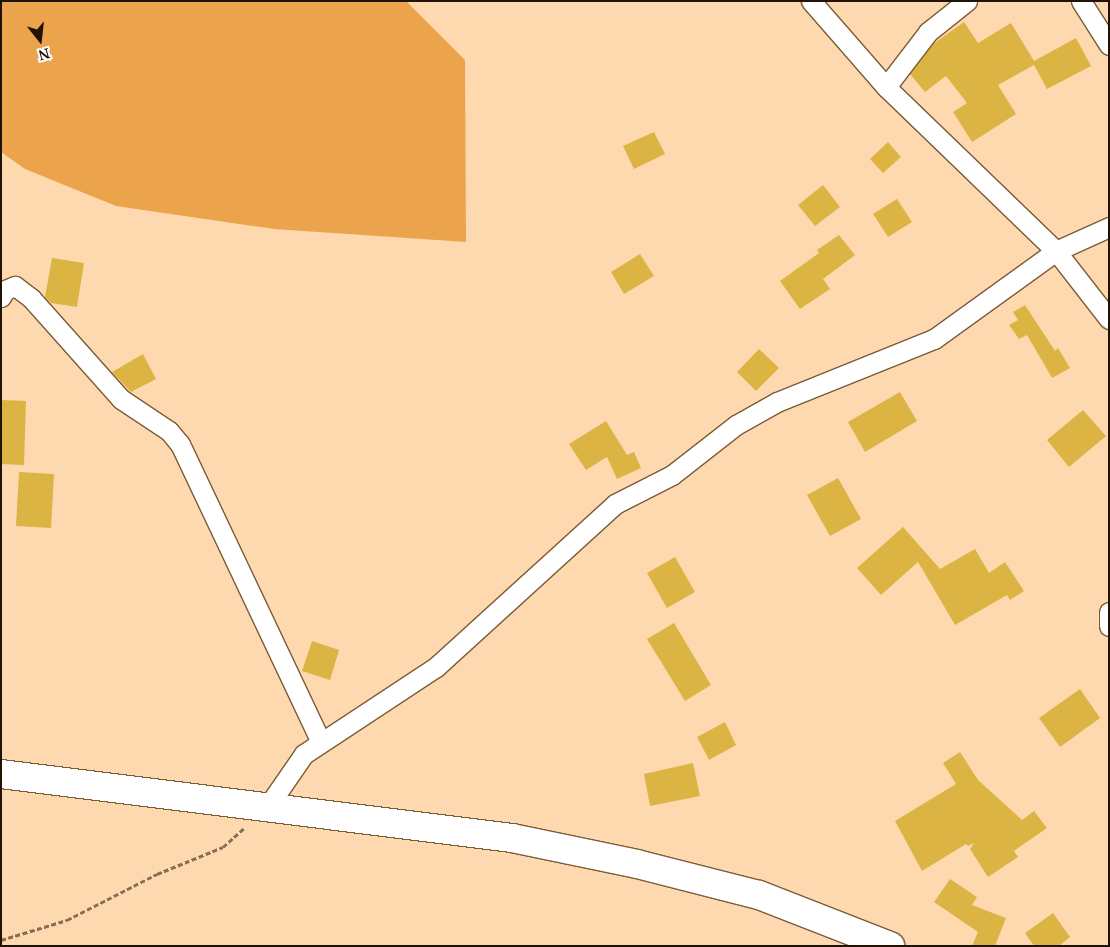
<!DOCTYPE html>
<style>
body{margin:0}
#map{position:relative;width:1110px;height:947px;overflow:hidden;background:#fed9b0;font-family:"Noto Serif",serif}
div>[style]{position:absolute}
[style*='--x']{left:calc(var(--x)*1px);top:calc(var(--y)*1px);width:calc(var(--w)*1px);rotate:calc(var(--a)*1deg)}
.green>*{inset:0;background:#eca44c}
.building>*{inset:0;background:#dcb443}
.path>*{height:3px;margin-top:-1.5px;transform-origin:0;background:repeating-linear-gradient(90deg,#866e54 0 5px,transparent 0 7.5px)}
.roads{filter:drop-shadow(1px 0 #7b5b36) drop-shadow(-1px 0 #7b5b36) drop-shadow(0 1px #7b5b36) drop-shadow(0 -1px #7b5b36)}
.street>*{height:19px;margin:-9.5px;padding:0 9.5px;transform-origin:9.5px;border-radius:9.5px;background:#fff}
.primary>*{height:28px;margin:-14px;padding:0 14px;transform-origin:14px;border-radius:14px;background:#fff}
span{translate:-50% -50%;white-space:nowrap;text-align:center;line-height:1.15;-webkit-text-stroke:4px #fff;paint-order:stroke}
.frame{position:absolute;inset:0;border:2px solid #201305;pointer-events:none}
.north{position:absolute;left:15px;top:15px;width:50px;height:50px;-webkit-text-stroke:4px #fff;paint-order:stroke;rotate:164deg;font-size:14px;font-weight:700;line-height:20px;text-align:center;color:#201305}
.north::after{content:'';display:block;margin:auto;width:18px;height:22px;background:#201305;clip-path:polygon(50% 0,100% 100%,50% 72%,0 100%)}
</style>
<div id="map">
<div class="green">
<div style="clip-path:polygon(1px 1px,406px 1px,465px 60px,466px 242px,274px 229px,116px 206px,25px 169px,1px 152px)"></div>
</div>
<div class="building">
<div style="clip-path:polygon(964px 22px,978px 43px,1011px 23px,1034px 61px,1076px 38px,1091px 66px,1047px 89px,1034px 65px,998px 85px,1016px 114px,972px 142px,953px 112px,967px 103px,946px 76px,925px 92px,910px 74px,933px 44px)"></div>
<div style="clip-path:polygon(654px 132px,665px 154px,634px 169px,623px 146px)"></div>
<div style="clip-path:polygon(888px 142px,901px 157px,883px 173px,870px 159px)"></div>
<div style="clip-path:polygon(823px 185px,840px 207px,815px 226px,798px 205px)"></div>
<div style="clip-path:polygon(897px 199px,912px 222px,888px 237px,873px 214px)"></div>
<div style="clip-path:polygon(839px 235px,855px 255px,823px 279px,830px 289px,800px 309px,780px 281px,819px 253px,817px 250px)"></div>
<div style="clip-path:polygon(640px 254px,654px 276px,624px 294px,611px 272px)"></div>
<div style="clip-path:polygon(52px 258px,84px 263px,77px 307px,51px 303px,45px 297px)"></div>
<div style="clip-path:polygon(1025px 305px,1055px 351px,1058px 348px,1070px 368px,1052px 378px,1027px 335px,1019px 339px,1009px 325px,1018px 320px,1013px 312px)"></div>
<div style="clip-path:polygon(759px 349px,779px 368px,756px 391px,737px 372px)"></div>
<div style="clip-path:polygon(143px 354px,156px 379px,131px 392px,112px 372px)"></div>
<div style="clip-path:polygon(900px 392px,917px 421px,865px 452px,848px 422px)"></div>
<div style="clip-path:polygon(1px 400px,26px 401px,24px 465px,1px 464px)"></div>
<div style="clip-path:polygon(1083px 410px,1106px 436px,1069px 467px,1047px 440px)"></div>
<div style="clip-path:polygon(606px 421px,627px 455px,634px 452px,641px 468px,617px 479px,607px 457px,586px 470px,569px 444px)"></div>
<div style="clip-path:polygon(19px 472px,54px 474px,51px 528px,16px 526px)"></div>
<div style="clip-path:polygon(838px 478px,861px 519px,830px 536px,807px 495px)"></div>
<div style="clip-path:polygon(903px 527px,940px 569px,975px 549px,989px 573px,1005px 562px,1024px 591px,1010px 600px,1007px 595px,955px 625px,918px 562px,881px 595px,857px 568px)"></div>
<div style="clip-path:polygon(675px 557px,695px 592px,667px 608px,647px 573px)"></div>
<div style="clip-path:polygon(674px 623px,711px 685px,685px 701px,647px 639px)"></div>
<div style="clip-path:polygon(312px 641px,339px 650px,330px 680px,302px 671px)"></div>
<div style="clip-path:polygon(1080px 689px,1100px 718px,1060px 747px,1039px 718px)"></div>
<div style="clip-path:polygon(725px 722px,736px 745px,709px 760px,697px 737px)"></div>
<div style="clip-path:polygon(960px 752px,978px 780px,1022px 820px,1034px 811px,1047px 828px,1014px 851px,1018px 857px,988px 877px,970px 849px,974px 843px,968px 846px,966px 844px,922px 871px,895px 821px,956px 784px,943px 763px)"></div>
<div style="clip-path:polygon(693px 763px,700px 796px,650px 806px,644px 774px)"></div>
<div style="clip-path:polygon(950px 879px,977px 897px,972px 905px,1006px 918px,995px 946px,972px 946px,978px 932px,934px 902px)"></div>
<div style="clip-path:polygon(1053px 913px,1070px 937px,1059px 946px,1034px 946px,1025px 933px)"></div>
</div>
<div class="path">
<div style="--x:1;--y:940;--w:69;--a:-16.9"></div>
<div style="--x:67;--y:920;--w:101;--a:-27.1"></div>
<div style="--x:157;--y:874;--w:71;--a:-22.2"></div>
<div style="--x:223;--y:847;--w:28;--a:-42"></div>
</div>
<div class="roads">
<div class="street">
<div style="--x:811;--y:1;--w:114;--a:48.9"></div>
<div style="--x:886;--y:87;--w:236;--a:44"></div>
<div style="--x:1056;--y:251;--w:86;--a:52.1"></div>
<div style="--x:1081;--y:1;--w:52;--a:57.5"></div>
<div style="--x:886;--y:87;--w:69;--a:-52.6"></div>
<div style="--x:928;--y:32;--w:50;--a:-38.5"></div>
<div style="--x:1;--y:297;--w:8;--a:-60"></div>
<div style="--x:5;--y:290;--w:11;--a:-22"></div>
<div style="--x:15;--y:286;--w:20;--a:37"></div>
<div style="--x:31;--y:298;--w:135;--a:48.3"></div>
<div style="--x:121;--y:399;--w:58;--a:33.7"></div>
<div style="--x:169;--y:431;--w:17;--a:50"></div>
<div style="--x:180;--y:444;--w:327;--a:64.7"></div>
<div style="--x:1109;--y:612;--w:14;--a:90"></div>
<div style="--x:268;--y:806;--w:63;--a:-55.3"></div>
<div style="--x:304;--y:754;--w:158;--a:-33.4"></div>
<div style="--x:436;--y:667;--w:242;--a:-42.3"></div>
<div style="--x:615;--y:504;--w:64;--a:-27"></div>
<div style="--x:672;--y:475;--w:81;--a:-38"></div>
<div style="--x:736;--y:425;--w:47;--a:-29.3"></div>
<div style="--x:777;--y:402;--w:169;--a:-21.9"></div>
<div style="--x:934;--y:339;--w:150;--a:-35.8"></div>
<div style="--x:1056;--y:251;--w:58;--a:-24.4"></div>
</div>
<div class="primary">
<div style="--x:1;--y:774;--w:515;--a:7.14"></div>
<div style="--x:512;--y:838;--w:128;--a:11.7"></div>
<div style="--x:637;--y:864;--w:126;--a:14.3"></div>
<div style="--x:759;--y:895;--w:141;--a:21.3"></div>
</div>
</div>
<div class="frame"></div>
<div class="north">N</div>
</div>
